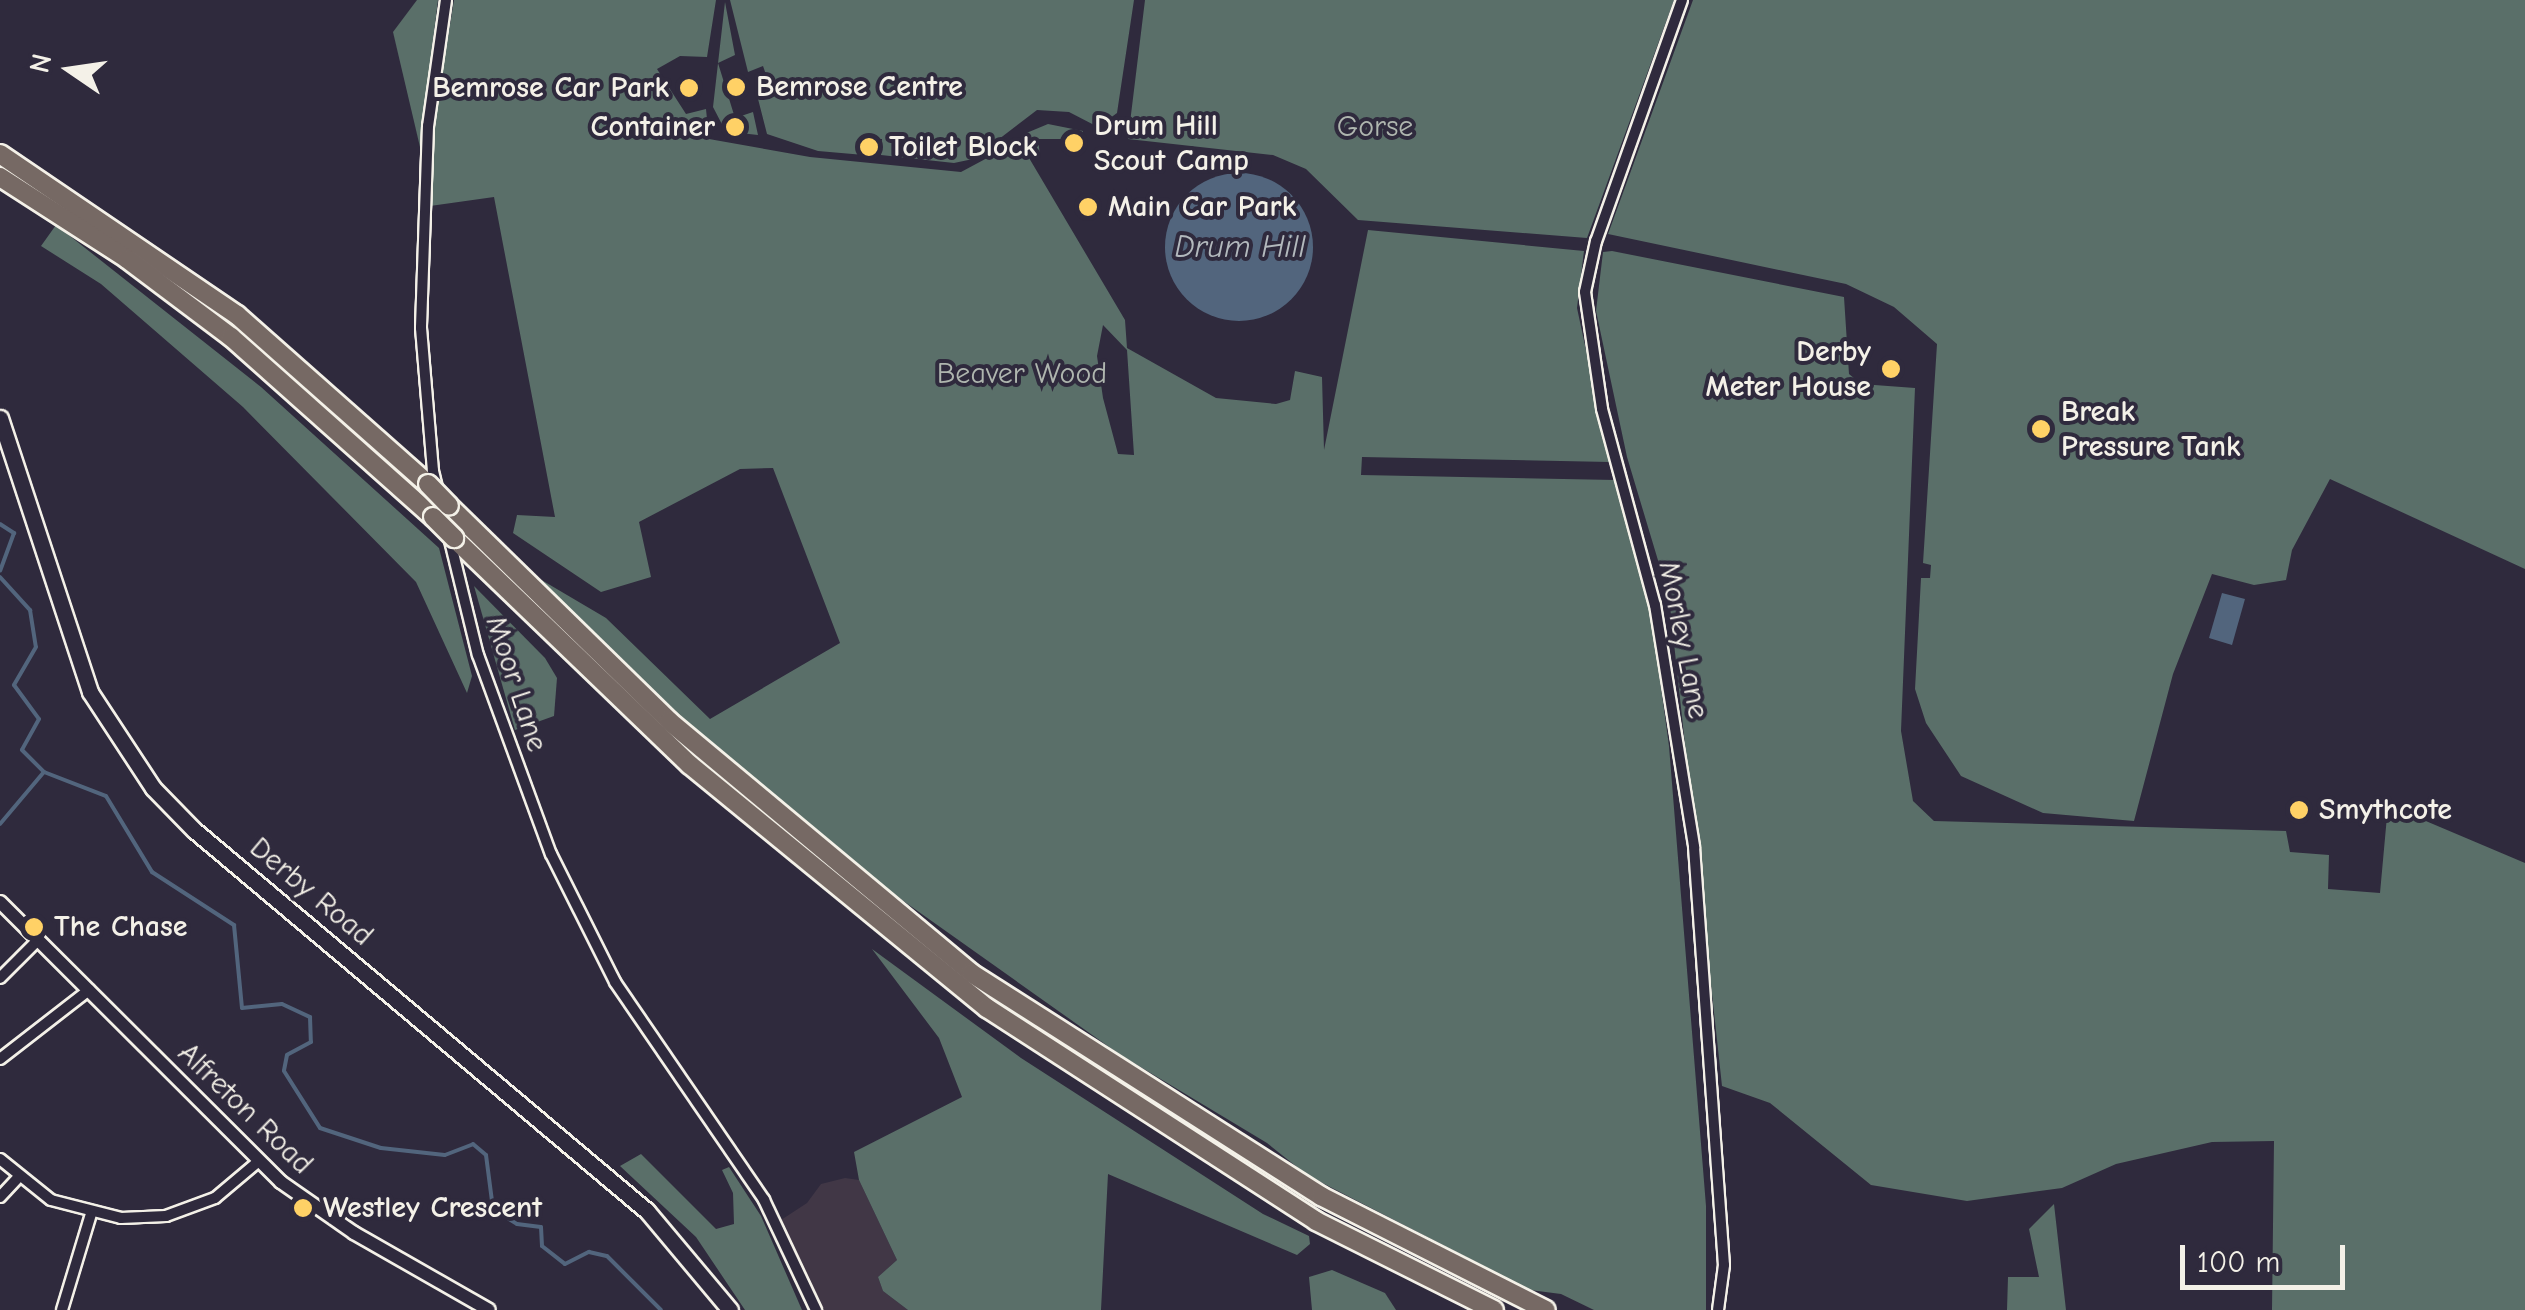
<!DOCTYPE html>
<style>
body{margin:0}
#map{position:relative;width:2525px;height:1310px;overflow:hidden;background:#2f2a3d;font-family:"Comic Neue",sans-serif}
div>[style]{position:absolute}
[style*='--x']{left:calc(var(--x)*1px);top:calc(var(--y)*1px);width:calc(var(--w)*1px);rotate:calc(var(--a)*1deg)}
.built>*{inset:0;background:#413746}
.green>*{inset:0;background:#5a6f69}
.water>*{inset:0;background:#52657d}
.round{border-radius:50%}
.stream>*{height:4px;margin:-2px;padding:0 2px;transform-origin:2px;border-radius:2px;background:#52657d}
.roads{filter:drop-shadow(2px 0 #f4f1e8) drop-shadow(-2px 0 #f4f1e8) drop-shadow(0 2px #f4f1e8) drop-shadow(0 -2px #f4f1e8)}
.minor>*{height:10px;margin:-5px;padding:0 5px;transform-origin:5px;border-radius:5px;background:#2f2a3d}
.tertiary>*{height:12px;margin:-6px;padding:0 6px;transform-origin:6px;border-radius:6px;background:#2f2a3d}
.secondary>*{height:15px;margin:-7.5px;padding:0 7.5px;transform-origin:7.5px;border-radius:7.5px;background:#2f2a3d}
.trunk>*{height:18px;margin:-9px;padding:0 9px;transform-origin:9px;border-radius:9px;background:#766964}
.bridges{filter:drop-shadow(2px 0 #f4f1e8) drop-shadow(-2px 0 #f4f1e8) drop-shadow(0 2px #f4f1e8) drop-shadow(0 -2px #f4f1e8)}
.trunk-bridge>*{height:18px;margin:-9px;padding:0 9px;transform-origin:9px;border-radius:9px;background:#766964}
.dots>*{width:28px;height:28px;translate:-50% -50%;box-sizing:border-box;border:5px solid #2f2a3d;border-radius:50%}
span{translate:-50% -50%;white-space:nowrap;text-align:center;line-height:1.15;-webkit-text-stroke:8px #2f2a3d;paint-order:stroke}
.poi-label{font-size:30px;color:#f4f1e8;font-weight:700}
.left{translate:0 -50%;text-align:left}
.right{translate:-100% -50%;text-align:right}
.park-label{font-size:30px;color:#afb6af}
.street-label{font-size:30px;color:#f4f1e8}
.water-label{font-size:32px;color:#b3b9bd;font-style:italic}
.north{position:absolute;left:20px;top:20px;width:100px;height:100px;-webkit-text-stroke:8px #2f2a3d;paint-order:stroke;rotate:283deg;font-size:28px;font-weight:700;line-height:40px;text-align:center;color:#f4f1e8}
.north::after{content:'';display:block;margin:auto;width:35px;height:45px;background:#f4f1e8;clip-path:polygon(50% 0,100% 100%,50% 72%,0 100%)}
.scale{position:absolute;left:2180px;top:1245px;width:165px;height:45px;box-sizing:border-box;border:5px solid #f4f1e8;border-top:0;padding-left:12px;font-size:30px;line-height:35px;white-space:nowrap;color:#f4f1e8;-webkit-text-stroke:8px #2f2a3d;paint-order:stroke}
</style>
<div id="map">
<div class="built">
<div style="clip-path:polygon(845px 1178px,859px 1180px,897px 1260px,878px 1277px,883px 1291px,908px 1310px,823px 1310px,807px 1278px,781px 1220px,807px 1203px,821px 1184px)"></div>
</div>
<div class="green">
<div style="clip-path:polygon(417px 0,438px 0,420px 147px,393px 32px)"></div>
<div style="clip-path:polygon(evenodd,454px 0,716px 0,707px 57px,680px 56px,657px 69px,686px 114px,706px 109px,709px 139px,810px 157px,961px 172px,1019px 141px,1125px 320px,1127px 348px,1216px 398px,1276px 404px,1290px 400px,1295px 371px,1322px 377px,1324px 450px,1368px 230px,1584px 251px,1577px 308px,1610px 462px,1362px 457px,1361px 475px,1615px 480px,1648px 592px,1669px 746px,1706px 1206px,1706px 1310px,1594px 1310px,1561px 1294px,1530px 1290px,1307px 1175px,1267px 1143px,1119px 1054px,816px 839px,691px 733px,528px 572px,606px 618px,710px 719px,840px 643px,773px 468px,740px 469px,639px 522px,651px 577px,601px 592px,513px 533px,517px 515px,555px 517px,494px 197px,430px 206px,433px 129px,454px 0,1103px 325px,1127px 350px,1134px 455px,1118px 454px,1103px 398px,1097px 356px,1103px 325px)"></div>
<div style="clip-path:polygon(730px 0,1134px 0,1117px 113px,1098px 127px,1069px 112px,1037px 110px,973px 159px,954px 163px,881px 155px,882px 139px,867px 139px,864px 155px,818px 151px,767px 134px,757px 95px,771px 89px,763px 66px,748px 72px)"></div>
<div style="clip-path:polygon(1145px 0,1674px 0,1587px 238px,1358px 220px,1306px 169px,1273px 155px,1128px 139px)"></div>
<div style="clip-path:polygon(1693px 0,2525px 0,2525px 569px,2330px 479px,2292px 550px,2286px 580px,2254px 585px,2212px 574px,2173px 674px,2134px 821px,2043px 813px,1961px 776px,1926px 723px,1915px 689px,1921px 578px,1930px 578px,1931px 565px,1923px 563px,1937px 344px,1894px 307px,1846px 284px,1608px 234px)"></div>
<div style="clip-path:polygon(725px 2px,735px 55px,718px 63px,735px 118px,753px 112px,758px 135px,740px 133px,736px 119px,724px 123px,727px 134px,713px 107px)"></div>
<div style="clip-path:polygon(1048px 124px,1083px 131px,1081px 139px,1038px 139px,1040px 156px,1033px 157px,1024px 134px)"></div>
<div style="clip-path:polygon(56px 225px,261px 387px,439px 548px,472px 676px,467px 693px,416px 582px,243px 407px,101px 284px,41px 246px)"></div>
<div style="clip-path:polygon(1612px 251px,1844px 297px,1849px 374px,1861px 384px,1915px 388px,1901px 731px,1913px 801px,1934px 821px,2286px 831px,2290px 852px,2329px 855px,2328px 889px,2380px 893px,2388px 805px,2525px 863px,2525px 1310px,2272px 1310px,2274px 1141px,2212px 1142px,2116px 1164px,2062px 1188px,1967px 1201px,1871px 1185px,1770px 1103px,1722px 1086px,1669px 597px,1627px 457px,1596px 311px,1603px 252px)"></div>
<div style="clip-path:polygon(474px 586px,545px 658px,557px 678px,554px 716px,515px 730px)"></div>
<div style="clip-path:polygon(872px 949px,1021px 1058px,1263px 1214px,1309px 1236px,1310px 1244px,1297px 1255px,1108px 1174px,1101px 1310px,908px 1310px,883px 1291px,878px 1277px,897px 1260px,859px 1180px,854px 1152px,962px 1097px,939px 1038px)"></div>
<div style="clip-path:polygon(641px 1154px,716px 1229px,734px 1224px,733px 1193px,722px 1170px,729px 1167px,761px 1216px,802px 1310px,745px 1310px,696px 1237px,620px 1166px)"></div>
<div style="clip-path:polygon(2054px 1204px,2066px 1310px,2007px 1310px,2008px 1277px,2039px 1277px,2029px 1229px)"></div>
<div style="clip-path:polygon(1332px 1270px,1385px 1293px,1396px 1310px,1312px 1310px,1309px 1277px)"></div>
</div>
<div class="water">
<div class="round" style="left:1165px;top:173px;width:148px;height:148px"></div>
<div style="clip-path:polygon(2222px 593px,2245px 599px,2232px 645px,2209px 638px)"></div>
</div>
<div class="stream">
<div style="--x:0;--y:524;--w:17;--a:33"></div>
<div style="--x:14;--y:533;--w:40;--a:110.2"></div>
<div style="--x:0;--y:577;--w:45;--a:47.7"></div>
<div style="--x:30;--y:610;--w:37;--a:81"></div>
<div style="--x:36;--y:647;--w:44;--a:120.1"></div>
<div style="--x:14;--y:685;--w:42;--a:53.7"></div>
<div style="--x:39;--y:719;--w:35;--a:119"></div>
<div style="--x:22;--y:750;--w:31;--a:45"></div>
<div style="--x:44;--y:772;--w:66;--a:21.2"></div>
<div style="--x:106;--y:796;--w:89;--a:58.8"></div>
<div style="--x:152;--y:872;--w:98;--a:32.9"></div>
<div style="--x:234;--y:925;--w:83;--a:84.5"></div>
<div style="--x:242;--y:1008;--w:40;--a:-5.7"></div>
<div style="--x:282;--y:1004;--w:31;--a:25"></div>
<div style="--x:310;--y:1017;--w:25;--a:88"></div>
<div style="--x:311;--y:1042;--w:27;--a:152"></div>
<div style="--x:287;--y:1055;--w:16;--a:101"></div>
<div style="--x:284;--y:1071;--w:67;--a:57.7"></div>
<div style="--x:320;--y:1128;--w:64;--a:18.2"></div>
<div style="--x:381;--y:1148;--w:64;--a:6.2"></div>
<div style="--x:445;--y:1155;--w:30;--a:-21"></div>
<div style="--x:473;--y:1144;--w:17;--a:40"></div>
<div style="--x:486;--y:1155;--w:54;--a:82.6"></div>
<div style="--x:493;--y:1209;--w:28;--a:32"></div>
<div style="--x:517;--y:1224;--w:24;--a:7"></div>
<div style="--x:541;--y:1227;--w:19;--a:87"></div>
<div style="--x:542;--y:1246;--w:29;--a:38"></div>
<div style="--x:565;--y:1264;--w:27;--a:-27"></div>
<div style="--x:589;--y:1252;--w:18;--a:13"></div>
<div style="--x:607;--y:1256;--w:76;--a:45"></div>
<div style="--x:0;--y:824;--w:68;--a:-49.8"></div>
</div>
<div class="roads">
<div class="minor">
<div style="--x:446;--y:0;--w:127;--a:98.1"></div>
<div style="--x:428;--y:126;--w:202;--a:92"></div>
<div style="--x:421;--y:328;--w:144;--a:85.2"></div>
<div style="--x:433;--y:471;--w:189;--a:76.3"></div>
<div style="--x:478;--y:655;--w:212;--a:69.9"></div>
<div style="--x:551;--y:854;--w:143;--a:63.4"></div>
<div style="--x:615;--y:982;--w:264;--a:55.6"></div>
<div style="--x:764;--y:1200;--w:122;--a:64.7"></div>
<div style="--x:1682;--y:0;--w:256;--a:109.6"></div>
<div style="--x:1596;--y:241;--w:52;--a:102.2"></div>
<div style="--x:1585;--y:292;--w:118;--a:81.7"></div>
<div style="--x:1602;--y:409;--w:203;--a:74.9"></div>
<div style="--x:1655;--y:605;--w:245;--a:80.8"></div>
<div style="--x:1694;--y:847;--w:419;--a:85.9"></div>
<div style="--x:1724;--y:1265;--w:45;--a:97.6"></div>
<div style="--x:0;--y:978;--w:55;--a:-45"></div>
<div style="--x:0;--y:1059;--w:113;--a:-37.8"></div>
<div style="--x:0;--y:1159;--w:65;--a:38.8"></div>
<div style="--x:51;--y:1200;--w:72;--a:14.4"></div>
<div style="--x:121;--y:1218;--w:45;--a:-2.5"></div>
<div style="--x:166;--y:1216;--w:52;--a:-20.2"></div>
<div style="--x:215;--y:1198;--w:57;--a:-40.1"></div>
<div style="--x:0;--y:1197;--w:26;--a:-47"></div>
<div style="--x:62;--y:1310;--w:100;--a:-73.2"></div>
</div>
<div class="tertiary">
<div style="--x:0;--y:902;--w:397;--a:44.9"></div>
<div style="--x:281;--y:1182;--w:89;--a:34.9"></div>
<div style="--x:354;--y:1233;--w:155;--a:29.7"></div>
</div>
<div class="secondary">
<div style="--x:0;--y:418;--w:288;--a:71.8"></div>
<div style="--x:90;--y:692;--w:115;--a:56.7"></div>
<div style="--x:153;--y:788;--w:59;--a:45.7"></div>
<div style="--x:194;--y:830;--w:592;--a:40.07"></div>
<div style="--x:647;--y:1211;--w:129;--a:50"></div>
</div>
<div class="trunk">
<div style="--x:0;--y:154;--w:287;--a:34.2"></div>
<div style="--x:237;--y:315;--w:255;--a:41.5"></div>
<div style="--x:0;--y:177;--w:151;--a:32.8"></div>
<div style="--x:127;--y:259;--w:130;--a:36.9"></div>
<div style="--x:231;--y:337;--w:271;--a:41.7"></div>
<div style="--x:449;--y:506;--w:308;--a:44.3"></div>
<div style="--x:669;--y:721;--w:393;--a:39.8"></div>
<div style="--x:971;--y:973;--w:415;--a:32.5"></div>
<div style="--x:1321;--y:1196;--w:252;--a:26.9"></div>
<div style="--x:454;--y:538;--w:327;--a:43.9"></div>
<div style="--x:690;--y:765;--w:384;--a:39.3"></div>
<div style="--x:987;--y:1008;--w:392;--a:32.9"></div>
<div style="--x:1316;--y:1221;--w:199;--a:26.6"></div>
</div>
</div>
<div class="bridges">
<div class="trunk-bridge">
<div style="--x:428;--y:484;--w:30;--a:46"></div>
<div style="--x:433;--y:517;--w:30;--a:45"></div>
</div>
</div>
<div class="dots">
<div style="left:736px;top:87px;background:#ffd166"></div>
<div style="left:689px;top:88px;background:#ffd166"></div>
<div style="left:735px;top:127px;background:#ffd166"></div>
<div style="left:1074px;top:143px;background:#ffd166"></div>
<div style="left:869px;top:147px;background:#ffd166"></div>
<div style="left:1088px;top:207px;background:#ffd166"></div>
<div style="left:1891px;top:369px;background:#ffd166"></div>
<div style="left:2041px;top:429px;background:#ffd166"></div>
<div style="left:2299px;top:810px;background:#ffd166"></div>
<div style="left:34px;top:927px;background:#ffd166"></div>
<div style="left:303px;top:1208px;background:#ffd166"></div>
</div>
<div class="poi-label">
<span class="left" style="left:756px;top:87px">Bemrose Centre</span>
<span class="right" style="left:669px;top:88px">Bemrose Car Park</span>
<span class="left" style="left:1094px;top:143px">Drum Hill<br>Scout Camp</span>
<span class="right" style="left:715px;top:127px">Container</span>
<span class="left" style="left:889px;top:147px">Toilet Block</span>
<span class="left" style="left:1108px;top:207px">Main Car Park</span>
<span class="right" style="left:1871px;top:369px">Derby<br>Meter House</span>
<span class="left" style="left:2061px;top:429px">Break<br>Pressure Tank</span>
<span class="left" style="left:2319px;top:810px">Smythcote</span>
<span class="left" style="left:54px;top:927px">The Chase</span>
<span class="left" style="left:323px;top:1208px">Westley Crescent</span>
</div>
<div class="park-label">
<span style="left:1375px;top:127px">Gorse</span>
<span style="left:1022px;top:374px">Beaver Wood</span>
</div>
<div class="street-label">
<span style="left:1683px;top:640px;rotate:79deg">Morley Lane</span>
<span style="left:516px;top:684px;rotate:72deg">Moor Lane</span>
<span style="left:311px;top:892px;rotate:40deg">Derby Road</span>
<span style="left:245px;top:1109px;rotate:44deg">Alfreton Road</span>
</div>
<div class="water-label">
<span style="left:1240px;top:247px">Drum Hill</span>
</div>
<div class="north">N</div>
<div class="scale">100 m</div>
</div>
